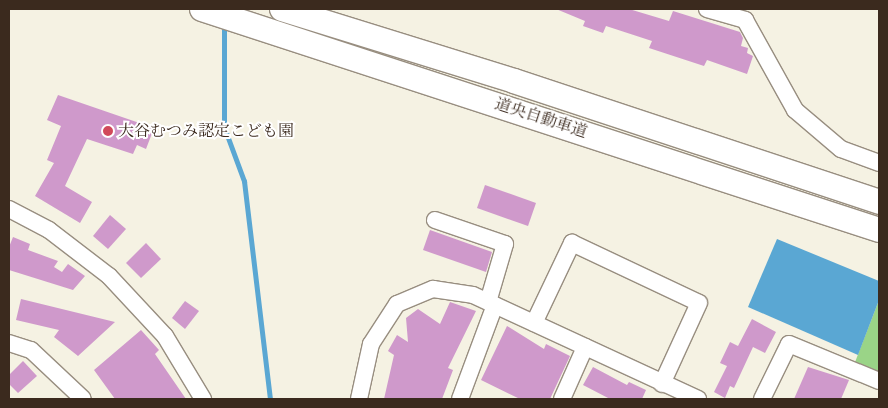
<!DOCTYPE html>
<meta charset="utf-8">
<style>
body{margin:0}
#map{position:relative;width:888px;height:408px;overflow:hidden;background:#f5f2e3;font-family:"EB Garamond","Noto Serif JP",serif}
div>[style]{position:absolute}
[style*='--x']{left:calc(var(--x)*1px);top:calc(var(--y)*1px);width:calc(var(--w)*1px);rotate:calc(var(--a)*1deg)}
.green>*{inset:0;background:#9ad487}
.water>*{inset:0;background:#5aa7d3}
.stream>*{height:5px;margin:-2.5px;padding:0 2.5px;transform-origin:2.5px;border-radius:2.5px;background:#5aa7d3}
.building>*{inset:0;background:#cf99cb}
.roads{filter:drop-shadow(1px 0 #988e80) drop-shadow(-1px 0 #988e80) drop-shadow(0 1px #988e80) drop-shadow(0 -1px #988e80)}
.minor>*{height:16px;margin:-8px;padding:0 8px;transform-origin:8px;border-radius:8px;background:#fff}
.highway>*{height:24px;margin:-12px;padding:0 12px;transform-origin:12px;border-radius:12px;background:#fff}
.dots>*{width:14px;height:14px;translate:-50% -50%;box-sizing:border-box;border:2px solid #fff;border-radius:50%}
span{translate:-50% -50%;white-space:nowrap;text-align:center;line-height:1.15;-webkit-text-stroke:4px #fff;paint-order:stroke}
.street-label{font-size:16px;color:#3b2a1e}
.poi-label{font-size:16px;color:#3b2a1e}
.left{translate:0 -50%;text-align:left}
.frame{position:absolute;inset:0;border:10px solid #3b2a1e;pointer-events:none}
</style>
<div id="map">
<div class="green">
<div style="clip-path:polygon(879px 300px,879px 381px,852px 370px)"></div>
</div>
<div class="water">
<div style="clip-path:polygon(777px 239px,879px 281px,879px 300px,858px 355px,748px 307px)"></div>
</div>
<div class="stream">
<div style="--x:224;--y:25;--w:102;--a:90"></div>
<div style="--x:224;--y:127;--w:58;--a:69.7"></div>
<div style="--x:244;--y:181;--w:220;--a:83.2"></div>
</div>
<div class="building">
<div style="clip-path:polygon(556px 9px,629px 9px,669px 21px,673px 11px,740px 32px,743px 38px,741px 46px,748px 48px,747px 53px,753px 56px,747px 74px,707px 60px,704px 66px,649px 48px,652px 41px,606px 26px,603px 33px,583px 26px,585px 21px)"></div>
<div style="clip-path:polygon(58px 95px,154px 128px,146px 149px,137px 145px,133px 154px,87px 139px,65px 186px,92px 202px,80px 223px,35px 196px,54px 163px,47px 160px,61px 126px,47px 120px)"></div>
<div style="clip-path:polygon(485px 185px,536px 203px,528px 226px,477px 208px)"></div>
<div style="clip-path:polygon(110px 215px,126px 229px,108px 249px,93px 236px)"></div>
<div style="clip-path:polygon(430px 230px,492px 252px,486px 272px,423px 250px)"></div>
<div style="clip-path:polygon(13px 237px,30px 244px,28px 250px,58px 261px,54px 267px,62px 272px,68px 264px,85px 276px,73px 290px,9px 270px,9px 247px)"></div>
<div style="clip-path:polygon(146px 243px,161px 259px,141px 278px,126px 263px)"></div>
<div style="clip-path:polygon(21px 299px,70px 311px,115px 322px,78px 356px,54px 337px,59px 330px,16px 320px)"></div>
<div style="clip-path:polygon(185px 301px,199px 311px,185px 329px,172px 318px)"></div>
<div style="clip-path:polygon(450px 302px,476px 311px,448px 368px,453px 370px,442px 399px,384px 399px,394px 355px,388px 351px,397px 335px,408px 342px,406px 318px,418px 309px,440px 324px)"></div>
<div style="clip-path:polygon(752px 319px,776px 332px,765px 353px,753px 347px,734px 388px,730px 386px,725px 398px,714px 392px,727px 366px,720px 363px,730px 342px,738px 346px)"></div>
<div style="clip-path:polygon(507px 326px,544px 349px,546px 344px,570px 356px,550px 399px,520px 399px,481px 380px)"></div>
<div style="clip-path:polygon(141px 330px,159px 350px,155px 354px,186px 399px,115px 399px,94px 370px)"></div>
<div style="clip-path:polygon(23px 361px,37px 376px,18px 393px,9px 384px,9px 375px)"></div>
<div style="clip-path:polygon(593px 367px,627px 385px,629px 382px,646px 390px,642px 399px,610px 399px,583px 385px)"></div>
<div style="clip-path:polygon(808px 367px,849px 380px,841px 399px,794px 399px)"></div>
</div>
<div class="roads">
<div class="minor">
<div style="--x:707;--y:9;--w:40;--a:16"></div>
<div style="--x:745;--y:20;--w:103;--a:60.9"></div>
<div style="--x:795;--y:110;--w:60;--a:40.3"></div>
<div style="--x:841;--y:149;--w:40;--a:20.2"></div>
<div style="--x:9;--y:209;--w:45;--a:27.7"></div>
<div style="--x:49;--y:230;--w:76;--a:37.5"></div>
<div style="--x:109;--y:276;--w:82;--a:47"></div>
<div style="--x:165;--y:336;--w:74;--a:58.9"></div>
<div style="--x:435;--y:220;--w:74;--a:18.9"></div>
<div style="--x:505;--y:244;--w:60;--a:106.3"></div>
<div style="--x:534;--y:323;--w:89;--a:-64.6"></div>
<div style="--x:572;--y:243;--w:140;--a:25.3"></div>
<div style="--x:699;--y:303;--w:89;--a:114.6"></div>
<div style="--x:9;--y:343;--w:23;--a:18"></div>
<div style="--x:31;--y:350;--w:71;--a:43.3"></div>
<div style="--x:359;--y:399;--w:56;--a:-77.7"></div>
<div style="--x:371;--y:344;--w:48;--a:-57"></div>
<div style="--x:397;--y:304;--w:39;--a:-23"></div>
<div style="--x:433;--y:289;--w:40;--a:8.5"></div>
<div style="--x:473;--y:295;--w:248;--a:24.8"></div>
<div style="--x:460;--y:399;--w:100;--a:-69.6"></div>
<div style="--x:562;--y:399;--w:57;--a:-66.1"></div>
<div style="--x:762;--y:399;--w:61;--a:-63.9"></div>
<div style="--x:789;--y:344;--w:97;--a:22.3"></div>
</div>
<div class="highway">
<div style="--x:202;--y:9;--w:712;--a:18.08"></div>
<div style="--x:282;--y:9;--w:243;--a:17.2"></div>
<div style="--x:514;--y:81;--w:385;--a:18.3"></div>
</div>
</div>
<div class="dots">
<div style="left:108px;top:131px;background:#d1495b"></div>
</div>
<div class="street-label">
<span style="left:541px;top:118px;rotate:18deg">道央自動車道</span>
</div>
<div class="poi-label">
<span class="left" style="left:118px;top:131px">大谷むつみ認定こども園</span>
</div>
<div class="frame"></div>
</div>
